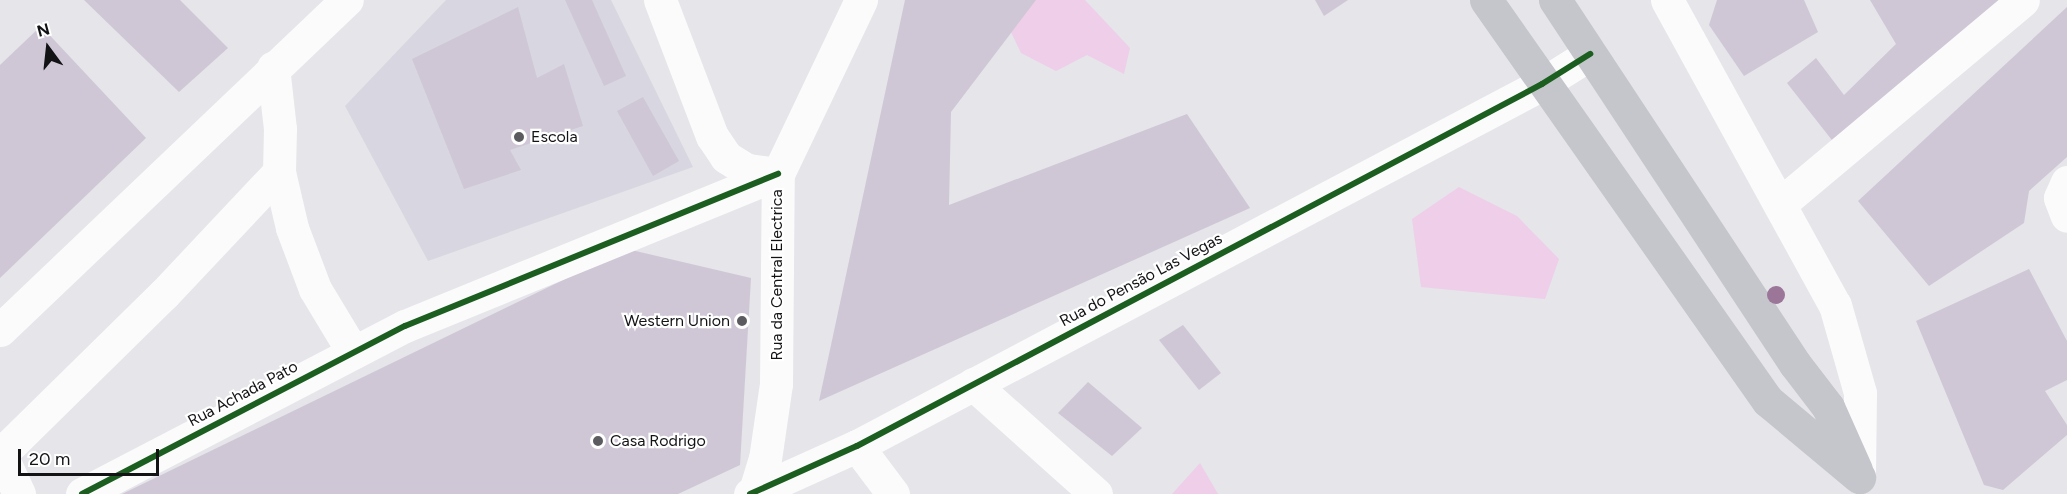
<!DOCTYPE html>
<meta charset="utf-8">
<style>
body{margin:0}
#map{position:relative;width:2067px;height:494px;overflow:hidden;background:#e5e5ea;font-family:Figtree,sans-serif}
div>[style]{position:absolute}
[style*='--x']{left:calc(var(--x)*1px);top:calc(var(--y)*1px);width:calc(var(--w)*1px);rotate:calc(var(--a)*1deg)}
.built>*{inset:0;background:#d8d6e1}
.green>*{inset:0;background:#eecee9}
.building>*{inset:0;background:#cfc7d5}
.street>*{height:33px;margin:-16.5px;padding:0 16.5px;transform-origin:16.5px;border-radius:16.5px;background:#fbfbfc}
.primary>*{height:33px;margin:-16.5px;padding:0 16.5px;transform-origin:16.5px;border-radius:16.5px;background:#c5c6cb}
.cycleway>*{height:6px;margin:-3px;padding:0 3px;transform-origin:3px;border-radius:3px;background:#1b5e20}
.trees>*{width:18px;height:18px;margin:-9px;border-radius:50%;background:#9c7699}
.dots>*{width:16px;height:16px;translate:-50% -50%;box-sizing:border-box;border:3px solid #fff;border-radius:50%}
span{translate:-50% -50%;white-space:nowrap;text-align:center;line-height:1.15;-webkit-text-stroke:4.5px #fff;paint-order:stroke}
.poi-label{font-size:16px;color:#131215}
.left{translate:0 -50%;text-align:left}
.right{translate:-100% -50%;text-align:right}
.street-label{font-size:16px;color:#131215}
.north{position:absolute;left:18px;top:18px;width:60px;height:60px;-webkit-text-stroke:4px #fff;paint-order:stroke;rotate:345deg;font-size:16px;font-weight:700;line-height:24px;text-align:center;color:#131215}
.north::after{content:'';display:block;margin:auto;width:21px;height:27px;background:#131215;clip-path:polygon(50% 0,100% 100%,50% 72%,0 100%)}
.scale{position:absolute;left:18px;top:449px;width:141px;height:27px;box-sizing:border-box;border:3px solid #131215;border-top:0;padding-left:8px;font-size:18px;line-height:21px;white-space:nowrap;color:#131215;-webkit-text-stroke:4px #fff;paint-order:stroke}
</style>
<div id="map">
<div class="built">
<div style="clip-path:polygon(446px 0,611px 0,693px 167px,428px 261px,345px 106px)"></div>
</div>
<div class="green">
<div style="clip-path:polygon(1008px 0,1085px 0,1130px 48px,1124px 74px,1087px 55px,1056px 71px,1021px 53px,1000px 9px)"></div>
<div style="clip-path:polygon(1459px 187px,1517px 216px,1559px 259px,1545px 299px,1421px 287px,1412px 219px)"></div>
<div style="clip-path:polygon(1200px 463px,1218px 494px,1172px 494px)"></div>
</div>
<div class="building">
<div style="clip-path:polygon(84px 0,180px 0,228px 48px,179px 92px)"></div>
<div style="clip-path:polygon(565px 0,592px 0,626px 76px,604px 86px)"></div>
<div style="clip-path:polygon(905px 0,1036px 0,951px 112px,949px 205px,1187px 114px,1250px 208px,819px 401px)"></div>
<div style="clip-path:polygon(1315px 0,1348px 0,1324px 16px)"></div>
<div style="clip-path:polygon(1717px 0,1804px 0,1818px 32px,1744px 76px,1709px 25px)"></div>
<div style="clip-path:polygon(1870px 0,2004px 0,1835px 144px,1787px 83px,1816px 58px,1844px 95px,1896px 44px)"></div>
<div style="clip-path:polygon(518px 7px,537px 78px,564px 64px,583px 126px,510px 150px,521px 170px,464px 189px,412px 59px)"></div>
<div style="clip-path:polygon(2067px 7px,2067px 157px,2029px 191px,2024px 223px,1929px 286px,1858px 201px)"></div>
<div style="clip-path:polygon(41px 26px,146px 138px,0 278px,0 65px)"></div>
<div style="clip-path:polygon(643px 97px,679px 161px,653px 176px,617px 111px)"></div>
<div style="clip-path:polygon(627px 249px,751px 278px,740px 465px,678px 494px,122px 494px)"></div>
<div style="clip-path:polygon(2029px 269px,2067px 341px,2067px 380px,2045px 391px,2067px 425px,2067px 435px,2003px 490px,1984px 485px,1916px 321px)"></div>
<div style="clip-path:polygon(1183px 325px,1221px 373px,1199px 390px,1159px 340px)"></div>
<div style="clip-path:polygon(1088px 382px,1142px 428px,1112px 456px,1058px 413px)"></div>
</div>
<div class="street">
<div style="--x:660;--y:0;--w:146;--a:69.1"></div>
<div style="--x:712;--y:136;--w:25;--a:56"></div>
<div style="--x:726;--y:157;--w:25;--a:32"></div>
<div style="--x:747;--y:170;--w:31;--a:7"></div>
<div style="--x:1667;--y:0;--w:348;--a:61.2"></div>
<div style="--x:1835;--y:305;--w:91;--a:74.1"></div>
<div style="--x:1860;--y:393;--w:84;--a:90.7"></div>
<div style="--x:279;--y:172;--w:57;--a:76.9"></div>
<div style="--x:292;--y:228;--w:65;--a:69.3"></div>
<div style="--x:315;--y:289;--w:74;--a:58.9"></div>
<div style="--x:2067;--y:182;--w:17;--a:114"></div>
<div style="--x:2060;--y:198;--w:19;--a:69"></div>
<div style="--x:1780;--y:204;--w:317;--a:-40"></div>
<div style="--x:0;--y:330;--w:479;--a:-43.6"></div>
<div style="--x:973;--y:384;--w:165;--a:41.8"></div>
<div style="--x:857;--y:446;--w:60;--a:53.1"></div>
<div style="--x:0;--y:455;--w:230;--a:-44.5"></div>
<div style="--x:164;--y:294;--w:168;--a:-46.7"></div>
<div style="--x:279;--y:172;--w:43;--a:-88.7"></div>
<div style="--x:280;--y:129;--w:62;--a:-96.4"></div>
<div style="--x:1;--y:455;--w:43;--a:65.2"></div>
<div style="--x:82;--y:494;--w:364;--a:-27.5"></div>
<div style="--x:405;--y:326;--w:403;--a:-22.2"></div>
<div style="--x:750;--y:494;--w:117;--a:-24.2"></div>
<div style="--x:857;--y:446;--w:775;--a:-27.85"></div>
<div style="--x:1542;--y:84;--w:57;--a:-32"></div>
<div style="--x:754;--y:494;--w:37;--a:-73"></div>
<div style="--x:765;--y:459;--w:76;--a:-81.7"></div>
<div style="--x:776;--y:384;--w:210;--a:-89.5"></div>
<div style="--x:778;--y:174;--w:193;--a:-64.5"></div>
</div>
<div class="primary">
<div style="--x:1486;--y:0;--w:490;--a:54.9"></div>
<div style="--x:1768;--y:401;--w:119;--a:39.9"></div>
<div style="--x:1555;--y:0;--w:436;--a:56.6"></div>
<div style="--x:1795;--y:364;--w:54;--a:52.5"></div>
<div style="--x:1828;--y:407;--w:69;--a:66"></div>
</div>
<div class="cycleway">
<div style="--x:82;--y:494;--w:364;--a:-27.5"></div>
<div style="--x:405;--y:326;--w:403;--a:-22.2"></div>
<div style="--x:750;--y:494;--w:117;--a:-24.2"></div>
<div style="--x:857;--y:446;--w:775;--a:-27.85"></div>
<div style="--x:1542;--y:84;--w:57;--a:-32"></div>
</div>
<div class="trees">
<div style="left:1776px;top:295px"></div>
</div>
<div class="dots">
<div style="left:519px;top:137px;background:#5c5c60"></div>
<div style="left:742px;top:321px;background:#5c5c60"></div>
<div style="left:598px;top:441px;background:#5c5c60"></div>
</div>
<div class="poi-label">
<span class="left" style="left:531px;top:137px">Escola</span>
<span class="right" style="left:730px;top:321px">Western Union</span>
<span class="left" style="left:610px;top:441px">Casa Rodrigo</span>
</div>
<div class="street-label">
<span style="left:777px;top:275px;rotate:-90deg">Rua da Central Electrica</span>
<span style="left:1141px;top:280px;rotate:-28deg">Rua do Pensão Las Vegas</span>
<span style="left:243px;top:394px;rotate:-28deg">Rua Achada Pato</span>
</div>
<div class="north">N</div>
<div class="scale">20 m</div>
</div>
